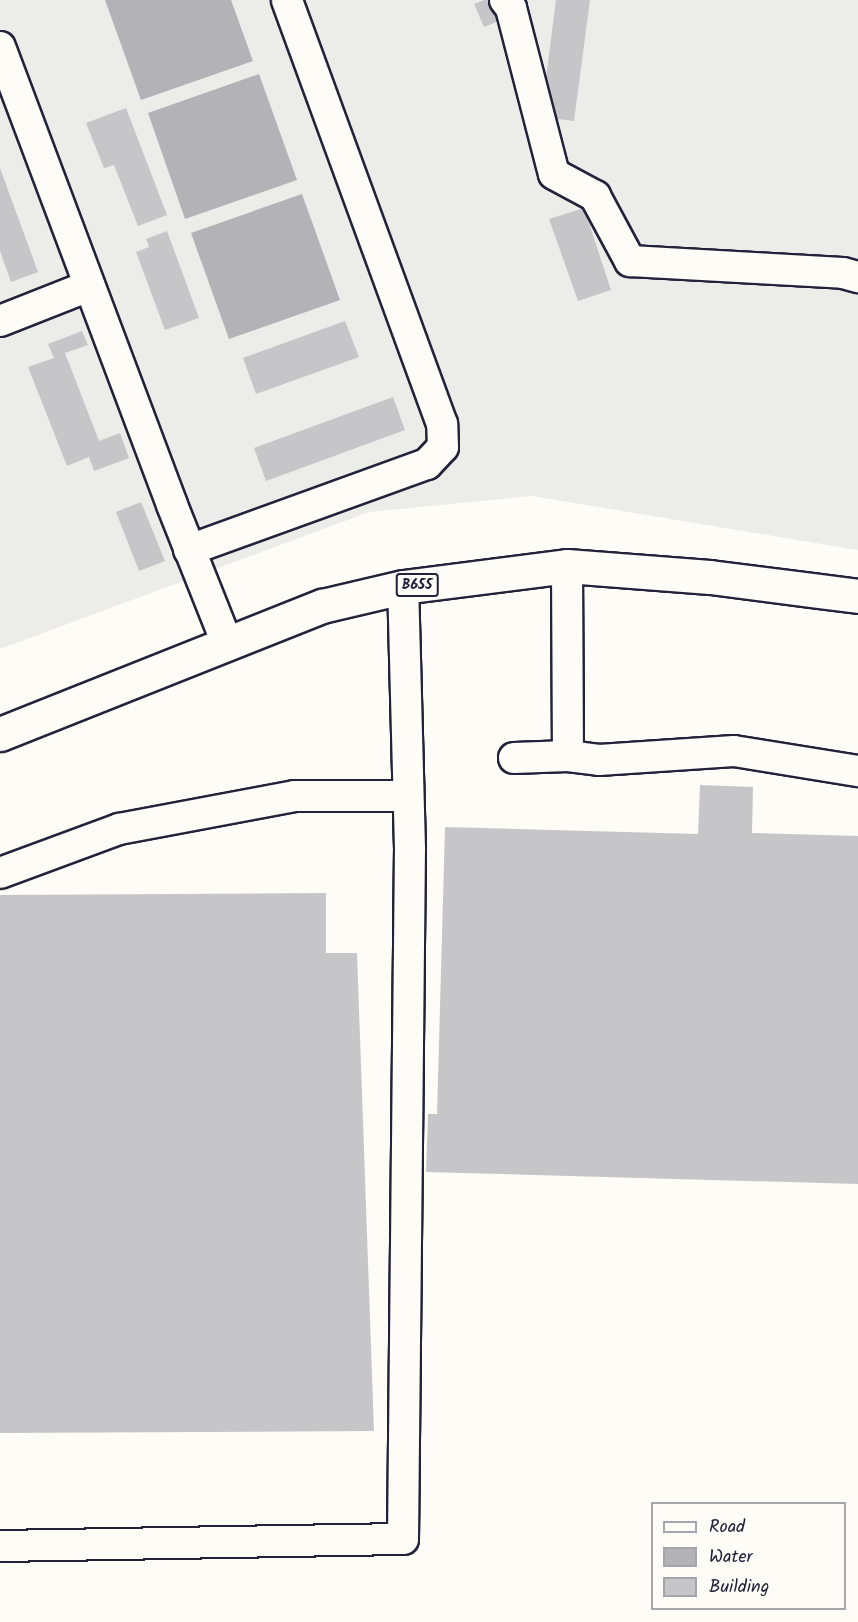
<!DOCTYPE html>
<style>
body{margin:0}
#map{position:relative;width:858px;height:1622px;overflow:hidden;background:#fdfcf7;font-family:Kalam,sans-serif}
div>[style]{position:absolute}
[style*='--x']{left:calc(var(--x)*1px);top:calc(var(--y)*1px);width:calc(var(--w)*1px);rotate:calc(var(--a)*1deg)}
.built>*{inset:0;background:#ecece9}
.water>*{inset:0;background:#b2b2b7}
.building>*{inset:0;background:#c6c6c8}
.roads{filter:drop-shadow(2px 0 #22223b) drop-shadow(-2px 0 #22223b) drop-shadow(0 2px #22223b) drop-shadow(0 -2px #22223b)}
.minor>*{height:30px;margin:-15px;padding:0 15px;transform-origin:15px;border-radius:15px;background:#fdfcf7}
.major>*{height:33px;margin:-16.5px;padding:0 16.5px;transform-origin:16.5px;border-radius:16.5px;background:#fdfcf7}
span{translate:-50% -50%;white-space:nowrap;text-align:center;line-height:1.15;-webkit-text-stroke:6px #fdfcf7;paint-order:stroke}
.shield-label span{padding:2px 4px;background:#fdfcf7;border:2px solid;border-radius:4px;-webkit-text-stroke-width:0}
.shield-label{font-size:14px;color:#22223b;font-weight:700}
.legend{position:absolute;left:651px;top:1502px;width:195px;height:108px;box-sizing:border-box;background:#fdfcf7;border:2px solid #a5a5ac;margin:0;padding:8px 10px;list-style:none;font-size:18px;color:#22223b}
.legend li{display:flex;align-items:center;gap:12px;height:30px}
.legend b{width:30px;border:2px solid #a5a5ac}
</style>
<div id="map">
<div class="built">
<div style="clip-path:polygon(0 0,858px 0,858px 550px,532px 496px,369px 512px,0 649px)"></div>
</div>
<div class="water">
<div style="clip-path:polygon(105px 0,231px 0,253px 61px,141px 100px)"></div>
<div style="clip-path:polygon(259px 74px,297px 180px,185px 219px,148px 113px)"></div>
<div style="clip-path:polygon(302px 194px,340px 300px,229px 339px,191px 233px)"></div>
</div>
<div class="building">
<div style="clip-path:polygon(484px 0,491px 0,499px 21px,484px 27px,474px 4px)"></div>
<div style="clip-path:polygon(556px 0,590px 0,574px 121px,541px 117px)"></div>
<div style="clip-path:polygon(126px 108px,167px 215px,138px 226px,114px 165px,104px 168px,86px 123px)"></div>
<div style="clip-path:polygon(0 168px,38px 272px,11px 282px,0 251px)"></div>
<div style="clip-path:polygon(584px 208px,611px 290px,578px 301px,549px 219px)"></div>
<div style="clip-path:polygon(167px 231px,199px 318px,165px 330px,136px 252px,149px 247px,146px 239px)"></div>
<div style="clip-path:polygon(345px 321px,359px 357px,256px 394px,243px 358px)"></div>
<div style="clip-path:polygon(82px 331px,88px 345px,65px 353px,99px 441px,120px 433px,129px 458px,94px 471px,89px 457px,67px 466px,28px 367px,54px 358px,48px 344px)"></div>
<div style="clip-path:polygon(393px 397px,405px 430px,266px 481px,254px 448px)"></div>
<div style="clip-path:polygon(141px 502px,165px 561px,139px 571px,116px 512px)"></div>
<div style="clip-path:polygon(700px 785px,753px 787px,752px 833px,858px 836px,858px 1184px,426px 1172px,428px 1114px,437px 1114px,445px 827px,698px 834px)"></div>
<div style="clip-path:polygon(326px 893px,326px 953px,357px 953px,374px 1431px,0 1433px,0 895px)"></div>
</div>
<div class="roads">
<div class="minor">
<div style="--x:505;--y:0;--w:10;--a:53"></div>
<div style="--x:511;--y:8;--w:171;--a:75.5"></div>
<div style="--x:554;--y:174;--w:47;--a:28.2"></div>
<div style="--x:595;--y:196;--w:74;--a:61.7"></div>
<div style="--x:630;--y:261;--w:213;--a:3.2"></div>
<div style="--x:843;--y:273;--w:16;--a:15"></div>
<div style="--x:0;--y:47;--w:489;--a:69.4"></div>
<div style="--x:172;--y:505;--w:149;--a:68.3"></div>
<div style="--x:0;--y:321;--w:96;--a:-21.5"></div>
<div style="--x:189;--y:550;--w:253;--a:-19.9"></div>
<div style="--x:427;--y:464;--w:23;--a:-47"></div>
<div style="--x:443;--y:447;--w:23;--a:-92"></div>
<div style="--x:442;--y:424;--w:451;--a:-110.1"></div>
<div style="--x:567;--y:566;--w:190;--a:89.7"></div>
<div style="--x:514;--y:758;--w:54;--a:-2.1"></div>
<div style="--x:568;--y:756;--w:31;--a:7"></div>
<div style="--x:599;--y:760;--w:135;--a:-3.8"></div>
<div style="--x:734;--y:751;--w:126;--a:9.2"></div>
<div style="--x:0;--y:873;--w:127;--a:-20.3"></div>
<div style="--x:119;--y:829;--w:179;--a:-10.6"></div>
<div style="--x:295;--y:796;--w:113;--a:0"></div>
<div style="--x:0;--y:1546;--w:403;--a:-1"></div>
<div style="--x:403;--y:1539;--w:690;--a:-89.42"></div>
<div style="--x:410;--y:849;--w:262;--a:-91.5"></div>
</div>
<div class="major">
<div style="--x:0;--y:734;--w:347;--a:-21.7"></div>
<div style="--x:322;--y:606;--w:83;--a:-13.2"></div>
<div style="--x:403;--y:587;--w:165;--a:-7.3"></div>
<div style="--x:567;--y:566;--w:143;--a:4.4"></div>
<div style="--x:710;--y:577;--w:149;--a:7.3"></div>
</div>
</div>
<div class="shield-label">
<span style="left:417px;top:585px">B655</span>
</div>
<ul class="legend">
<li><b style="height:8px;background:#fdfcf7"></b>Road</li>
<li><b style="height:16px;background:#b2b2b7"></b>Water</li>
<li><b style="height:16px;background:#c6c6c8"></b>Building</li>
</ul>
</div>
